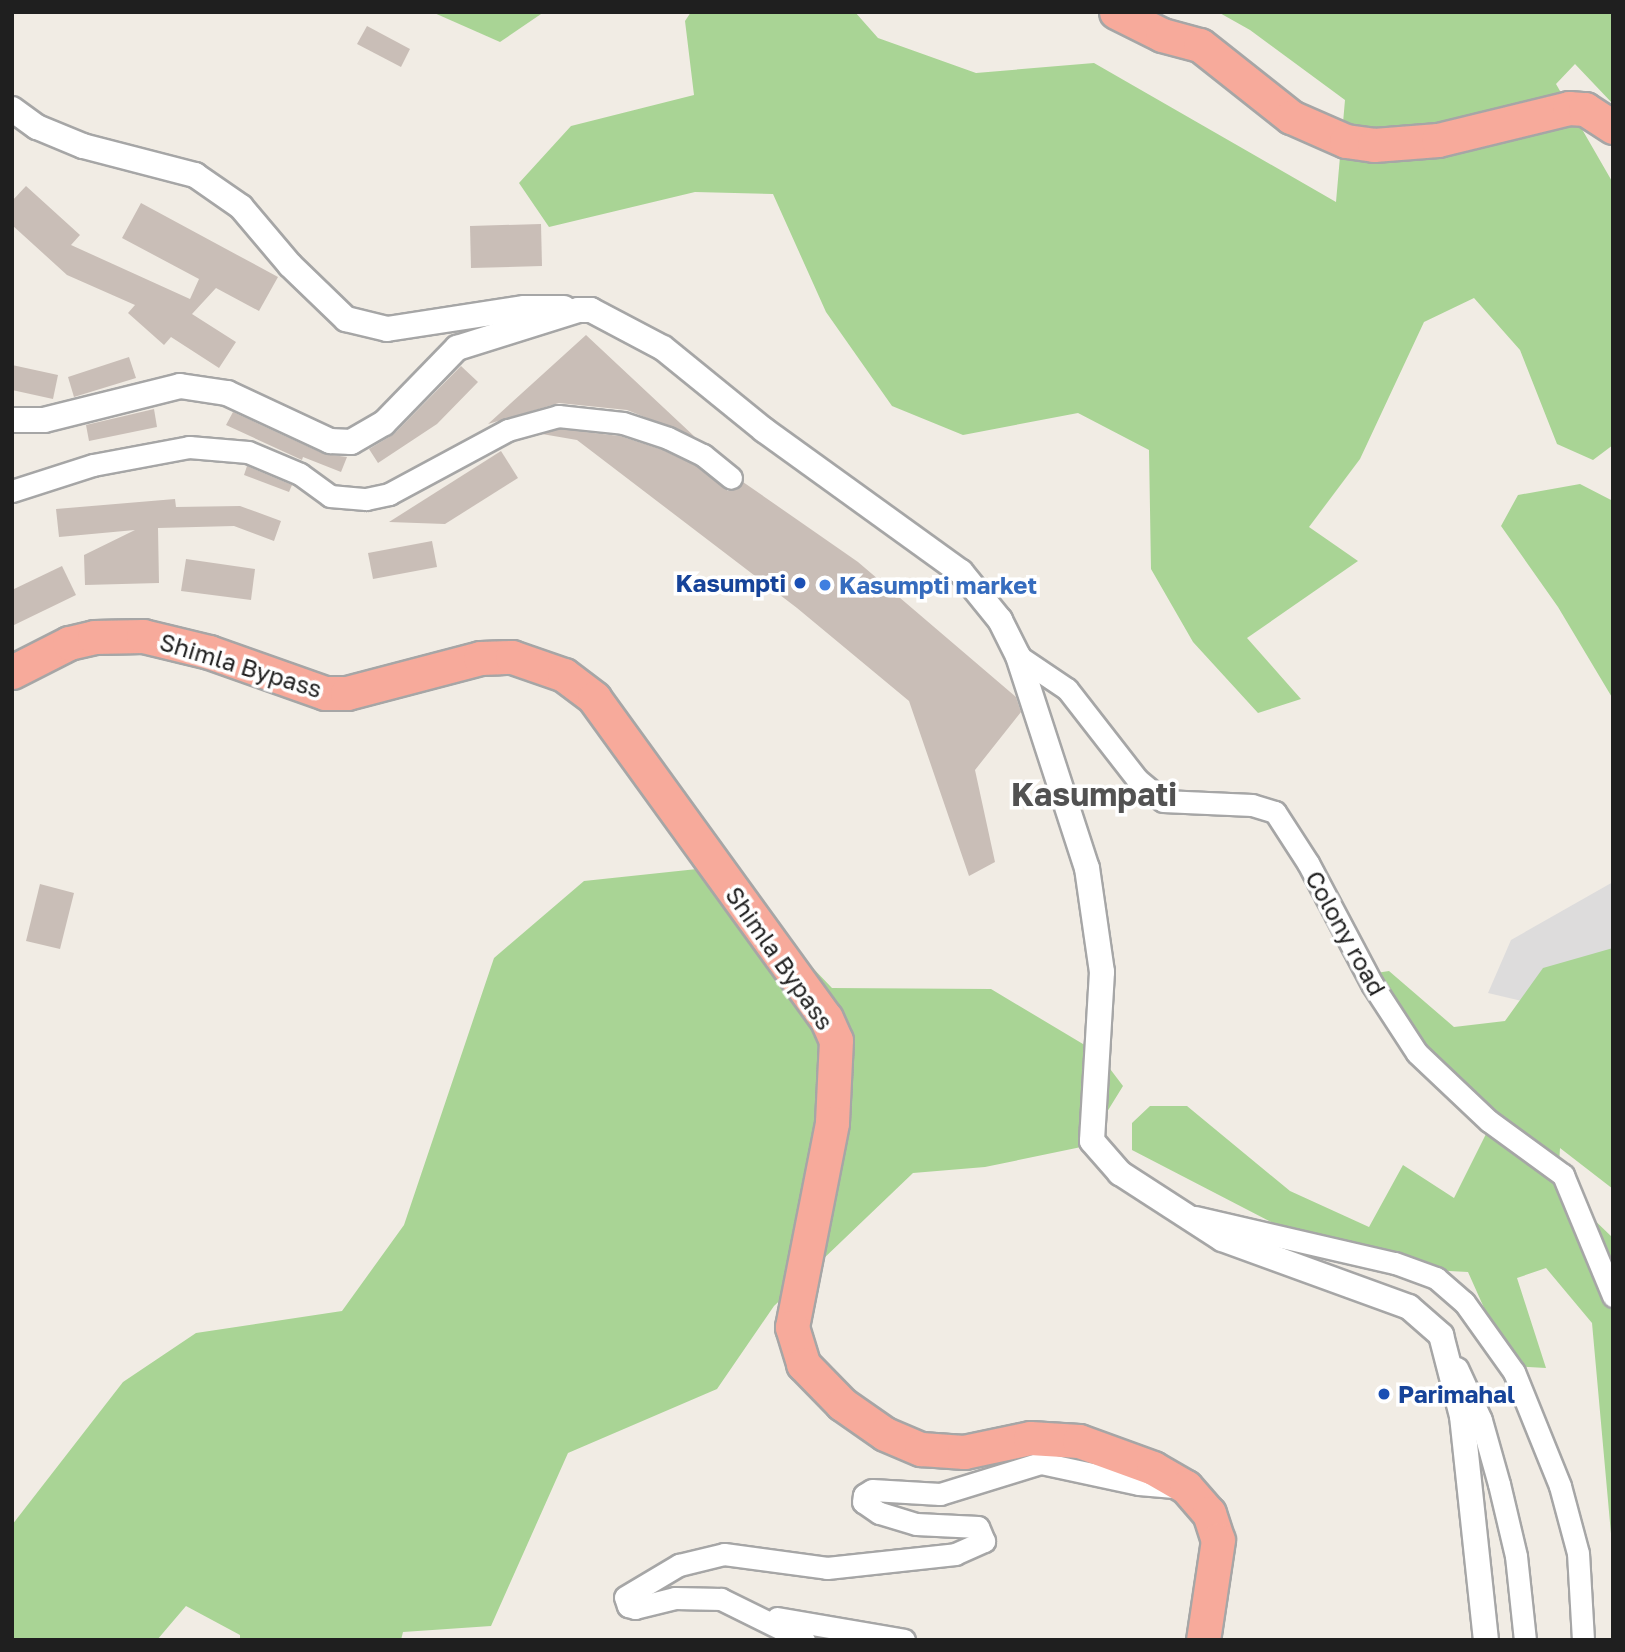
<!DOCTYPE html>
<style>
body{margin:0}
#map{position:relative;width:1625px;height:1652px;overflow:hidden;background:#f1ece4;font-family:"Golos Text",sans-serif}
div>[style]{position:absolute}
[style*='--x']{left:calc(var(--x)*1px);top:calc(var(--y)*1px);width:calc(var(--w)*1px);rotate:calc(var(--a)*1deg)}
.residential>*{inset:0;background:#dddcdc}
.forest>*{inset:0;background:#a9d495}
.building>*{inset:0;background:#c9beb7}
.roads{filter:drop-shadow(2px 0 #a6a6a6) drop-shadow(-2px 0 #a6a6a6) drop-shadow(0 2px #a6a6a6) drop-shadow(0 -2px #a6a6a6)}
.minor>*{height:21px;margin:-10.5px;padding:0 10.5px;transform-origin:10.5px;border-radius:10.5px;background:#fff}
.tertiary>*{height:24px;margin:-12px;padding:0 12px;transform-origin:12px;border-radius:12px;background:#fff}
.trunk>*{height:33px;margin:-16.5px;padding:0 16.5px;transform-origin:16.5px;border-radius:16.5px;background:#f7aa9b}
.dots>*{width:19px;height:19px;translate:-50% -50%;box-sizing:border-box;border:4px solid #fff;border-radius:50%}
span{translate:-50% -50%;white-space:nowrap;text-align:center;line-height:1.15;-webkit-text-stroke:7px #fff;paint-order:stroke}
.transit-label{font-size:24px;color:#164399;font-weight:700}
.right{translate:-100% -50%;text-align:right}
.left{translate:0 -50%;text-align:left}
.shop-label{font-size:24px;color:#366cbe;font-weight:700}
.street-label{font-size:24px;color:#1f1f1f}
.district-label{font-size:32px;color:#525252;font-weight:700}
.frame{position:absolute;inset:0;border:14px solid #1f1f1f;pointer-events:none}
</style>
<div id="map">
<div class="residential">
<div style="clip-path:polygon(1613px 882px,1613px 1023px,1488px 993px,1511px 940px)"></div>
</div>
<div class="forest">
<div style="clip-path:polygon(432px 12px,544px 12px,500px 42px)"></div>
<div style="clip-path:polygon(691px 12px,855px 12px,878px 38px,976px 73px,1094px 63px,1336px 202px,1345px 100px,1250px 30px,1218px 12px,1613px 12px,1613px 104px,1575px 64px,1556px 84px,1613px 183px,1613px 445px,1593px 460px,1557px 444px,1520px 350px,1474px 298px,1424px 322px,1360px 459px,1309px 527px,1358px 561px,1247px 638px,1301px 699px,1258px 713px,1193px 642px,1151px 569px,1149px 450px,1078px 413px,963px 435px,892px 406px,826px 312px,773px 194px,695px 192px,549px 227px,519px 183px,571px 126px,694px 95px,685px 21px)"></div>
<div style="clip-path:polygon(1580px 484px,1613px 501px,1613px 699px,1558px 607px,1501px 526px,1518px 495px)"></div>
<div style="clip-path:polygon(716px 867px,832px 988px,991px 989px,1098px 1053px,1123px 1086px,1086px 1146px,985px 1167px,913px 1173px,774px 1306px,717px 1389px,568px 1453px,491px 1626px,403px 1632px,401px 1640px,240px 1640px,240px 1635px,186px 1606px,157px 1640px,12px 1640px,12px 1525px,123px 1382px,196px 1333px,342px 1311px,404px 1225px,494px 958px,584px 881px)"></div>
<div style="clip-path:polygon(1613px 948px,1613px 1189px,1560px 1148px,1558px 1185px,1613px 1238px,1613px 1556px,1592px 1323px,1546px 1268px,1517px 1278px,1546px 1368px,1510px 1366px,1468px 1272px,1356px 1266px,1132px 1150px,1132px 1123px,1150px 1106px,1187px 1106px,1290px 1191px,1369px 1227px,1403px 1165px,1454px 1198px,1490px 1126px,1472px 1098px,1383px 999px,1370px 974px,1389px 971px,1454px 1027px,1505px 1021px,1543px 968px)"></div>
</div>
<div class="building">
<div style="clip-path:polygon(367px 26px,410px 49px,401px 67px,357px 44px)"></div>
<div style="clip-path:polygon(26px 186px,80px 235px,71px 245px,190px 299px,199px 279px,122px 238px,141px 203px,278px 277px,259px 311px,216px 288px,192px 314px,236px 342px,219px 368px,171px 337px,164px 345px,128px 313px,135px 305px,67px 275px,12px 225px,12px 201px)"></div>
<div style="clip-path:polygon(541px 224px,542px 266px,471px 268px,470px 226px)"></div>
<div style="clip-path:polygon(586px 335px,695px 437px,627px 410px,559px 403px,488px 424px)"></div>
<div style="clip-path:polygon(129px 357px,136px 378px,74px 397px,68px 377px)"></div>
<div style="clip-path:polygon(12px 365px,58px 375px,53px 399px,12px 390px)"></div>
<div style="clip-path:polygon(461px 366px,478px 382px,437px 424px,378px 463px,369px 449px,394px 434px)"></div>
<div style="clip-path:polygon(154px 409px,157px 427px,89px 441px,86px 425px)"></div>
<div style="clip-path:polygon(233px 412px,324px 454px,347px 457px,341px 472px,303px 457px,302px 460px,226px 425px)"></div>
<div style="clip-path:polygon(559px 429px,620px 436px,663px 450px,696px 466px,728px 491px,743px 482px,858px 562px,1016px 697px,1021px 712px,975px 770px,995px 862px,969px 876px,909px 701px,797px 608px,577px 440px,542px 434px)"></div>
<div style="clip-path:polygon(501px 451px,518px 478px,445px 524px,389px 522px)"></div>
<div style="clip-path:polygon(247px 466px,292px 485px,289px 492px,244px 475px)"></div>
<div style="clip-path:polygon(175px 499px,176px 507px,240px 506px,281px 521px,274px 541px,234px 526px,158px 528px,159px 583px,85px 585px,84px 555px,135px 530px,59px 537px,56px 509px)"></div>
<div style="clip-path:polygon(432px 541px,437px 567px,373px 579px,368px 553px)"></div>
<div style="clip-path:polygon(186px 559px,255px 569px,251px 600px,181px 591px)"></div>
<div style="clip-path:polygon(62px 566px,76px 595px,12px 626px,12px 590px)"></div>
<div style="clip-path:polygon(40px 884px,74px 893px,60px 949px,26px 941px)"></div>
</div>
<div class="roads">
<div class="minor">
<div style="--x:12;--y:491;--w:85;--a:-17.8"></div>
<div style="--x:93;--y:465;--w:98;--a:-10.6"></div>
<div style="--x:189;--y:447;--w:59;--a:4.8"></div>
<div style="--x:248;--y:452;--w:56;--a:22.9"></div>
<div style="--x:300;--y:474;--w:37;--a:36"></div>
<div style="--x:330;--y:496;--w:36;--a:5"></div>
<div style="--x:366;--y:499;--w:24;--a:-12"></div>
<div style="--x:389;--y:494;--w:135;--a:-28.3"></div>
<div style="--x:508;--y:430;--w:52;--a:-15.6"></div>
<div style="--x:558;--y:416;--w:65;--a:6.1"></div>
<div style="--x:623;--y:423;--w:47;--a:18.4"></div>
<div style="--x:668;--y:438;--w:39;--a:26"></div>
<div style="--x:703;--y:455;--w:36;--a:39"></div>
<div style="--x:1018;--y:656;--w:59;--a:34"></div>
<div style="--x:1067;--y:689;--w:114;--a:52.1"></div>
<div style="--x:1137;--y:779;--w:34;--a:40"></div>
<div style="--x:1163;--y:801;--w:89;--a:2.6"></div>
<div style="--x:1252;--y:805;--w:24;--a:17"></div>
<div style="--x:1275;--y:812;--w:61;--a:57.1"></div>
<div style="--x:1308;--y:863;--w:137;--a:62.1"></div>
<div style="--x:1372;--y:984;--w:82;--a:56.9"></div>
<div style="--x:1417;--y:1053;--w:99;--a:43.4"></div>
<div style="--x:1489;--y:1121;--w:92;--a:36.1"></div>
<div style="--x:1563;--y:1175;--w:131;--a:67.5"></div>
<div style="--x:1195;--y:1217;--w:205;--a:13"></div>
<div style="--x:1395;--y:1263;--w:44;--a:20.1"></div>
<div style="--x:1436;--y:1278;--w:37;--a:41"></div>
<div style="--x:1464;--y:1302;--w:86;--a:54.5"></div>
<div style="--x:1514;--y:1372;--w:123;--a:68"></div>
<div style="--x:1560;--y:1486;--w:69;--a:75"></div>
<div style="--x:1578;--y:1553;--w:87;--a:86.7"></div>
<div style="--x:1457;--y:1368;--w:57;--a:65.2"></div>
<div style="--x:1481;--y:1420;--w:66;--a:74.3"></div>
<div style="--x:1499;--y:1484;--w:74;--a:76.7"></div>
<div style="--x:1516;--y:1556;--w:84;--a:83.9"></div>
<div style="--x:777;--y:1618;--w:129;--a:9.8"></div>
<div style="--x:804;--y:1640;--w:93;--a:-153.7"></div>
<div style="--x:721;--y:1599;--w:46;--a:-178.8"></div>
<div style="--x:675;--y:1598;--w:41;--a:166"></div>
<div style="--x:635;--y:1608;--w:7;--a:-164"></div>
<div style="--x:628;--y:1606;--w:9;--a:-108"></div>
<div style="--x:625;--y:1597;--w:63;--a:-30.7"></div>
<div style="--x:679;--y:1565;--w:46;--a:-13.7"></div>
<div style="--x:724;--y:1554;--w:104;--a:7.7"></div>
<div style="--x:827;--y:1568;--w:129;--a:-6.2"></div>
<div style="--x:955;--y:1554;--w:32;--a:-24"></div>
<div style="--x:984;--y:1541;--w:15;--a:-113"></div>
<div style="--x:978;--y:1527;--w:62;--a:-177.2"></div>
<div style="--x:916;--y:1524;--w:39;--a:-163"></div>
<div style="--x:879;--y:1513;--w:19;--a:-145"></div>
<div style="--x:863;--y:1502;--w:7;--a:-82"></div>
<div style="--x:864;--y:1495;--w:9;--a:-32"></div>
<div style="--x:872;--y:1490;--w:68;--a:3.4"></div>
<div style="--x:940;--y:1494;--w:106;--a:-17.1"></div>
<div style="--x:1041;--y:1463;--w:100;--a:12.1"></div>
<div style="--x:1139;--y:1484;--w:38;--a:5"></div>
</div>
<div class="tertiary">
<div style="--x:12;--y:109;--w:31;--a:36"></div>
<div style="--x:37;--y:127;--w:50;--a:22.4"></div>
<div style="--x:83;--y:146;--w:116;--a:14.5"></div>
<div style="--x:195;--y:175;--w:56;--a:34.8"></div>
<div style="--x:241;--y:207;--w:76;--a:49.8"></div>
<div style="--x:290;--y:265;--w:78;--a:44"></div>
<div style="--x:346;--y:319;--w:42;--a:13.7"></div>
<div style="--x:387;--y:329;--w:139;--a:-8.7"></div>
<div style="--x:524;--y:308;--w:40;--a:0"></div>
<div style="--x:12;--y:420;--w:32;--a:0"></div>
<div style="--x:44;--y:420;--w:140;--a:-14"></div>
<div style="--x:180;--y:386;--w:48;--a:8.5"></div>
<div style="--x:227;--y:393;--w:114;--a:25"></div>
<div style="--x:330;--y:441;--w:21;--a:3"></div>
<div style="--x:351;--y:442;--w:38;--a:-30"></div>
<div style="--x:384;--y:423;--w:105;--a:-45.8"></div>
<div style="--x:457;--y:348;--w:127;--a:-17.4"></div>
<div style="--x:578;--y:310;--w:13;--a:0"></div>
<div style="--x:591;--y:310;--w:81;--a:27.8"></div>
<div style="--x:663;--y:348;--w:130;--a:39.1"></div>
<div style="--x:764;--y:430;--w:243;--a:35.8"></div>
<div style="--x:961;--y:572;--w:62;--a:50.9"></div>
<div style="--x:1000;--y:620;--w:40;--a:63.4"></div>
<div style="--x:1018;--y:656;--w:223;--a:72"></div>
<div style="--x:1087;--y:868;--w:105;--a:81.8"></div>
<div style="--x:1102;--y:972;--w:169;--a:93.4"></div>
<div style="--x:1092;--y:1141;--w:43;--a:48.8"></div>
<div style="--x:1120;--y:1173;--w:121;--a:32.9"></div>
<div style="--x:1222;--y:1239;--w:199;--a:20"></div>
<div style="--x:1409;--y:1307;--w:43;--a:41.2"></div>
<div style="--x:1441;--y:1335;--w:84;--a:75.5"></div>
<div style="--x:1462;--y:1416;--w:225;--a:83.9"></div>
</div>
<div class="trunk">
<div style="--x:1116;--y:12;--w:51;--a:26.6"></div>
<div style="--x:1162;--y:35;--w:39;--a:15"></div>
<div style="--x:1200;--y:45;--w:116;--a:38.4"></div>
<div style="--x:1291;--y:117;--w:60;--a:23.6"></div>
<div style="--x:1346;--y:141;--w:28;--a:8"></div>
<div style="--x:1374;--y:145;--w:64;--a:-4.5"></div>
<div style="--x:1438;--y:140;--w:135;--a:-13.7"></div>
<div style="--x:1569;--y:108;--w:16;--a:4"></div>
<div style="--x:1585;--y:109;--w:33;--a:33"></div>
<div style="--x:12;--y:672;--w:64;--a:-27"></div>
<div style="--x:69;--y:643;--w:26;--a:-13"></div>
<div style="--x:94;--y:637;--w:49;--a:-1.2"></div>
<div style="--x:143;--y:636;--w:68;--a:13.6"></div>
<div style="--x:209;--y:652;--w:123;--a:19.5"></div>
<div style="--x:325;--y:693;--w:22;--a:0"></div>
<div style="--x:347;--y:693;--w:138;--a:-14.7"></div>
<div style="--x:480;--y:658;--w:32;--a:-2"></div>
<div style="--x:512;--y:657;--w:55;--a:19.1"></div>
<div style="--x:564;--y:675;--w:38;--a:37"></div>
<div style="--x:594;--y:698;--w:395;--a:54.1"></div>
<div style="--x:826;--y:1018;--w:24;--a:66"></div>
<div style="--x:836;--y:1040;--w:83;--a:92.8"></div>
<div style="--x:832;--y:1123;--w:208;--a:101.1"></div>
<div style="--x:792;--y:1327;--w:39;--a:73"></div>
<div style="--x:803;--y:1364;--w:56;--a:45.7"></div>
<div style="--x:842;--y:1404;--w:52;--a:34.9"></div>
<div style="--x:885;--y:1434;--w:39;--a:23"></div>
<div style="--x:921;--y:1449;--w:43;--a:4"></div>
<div style="--x:964;--y:1452;--w:67;--a:-12"></div>
<div style="--x:1030;--y:1438;--w:49;--a:3.5"></div>
<div style="--x:1079;--y:1441;--w:79;--a:20"></div>
<div style="--x:1153;--y:1468;--w:38;--a:30"></div>
<div style="--x:1186;--y:1487;--w:35;--a:49"></div>
<div style="--x:1209;--y:1513;--w:28;--a:72"></div>
<div style="--x:1218;--y:1540;--w:101;--a:98.5"></div>
</div>
</div>
<div class="dots">
<div style="left:800px;top:583px;background:#1a4fb4"></div>
<div style="left:825px;top:585px;background:#3f7fe0"></div>
<div style="left:1384px;top:1394px;background:#1a4fb4"></div>
</div>
<div class="transit-label">
<span class="right" style="left:786px;top:583px">Kasumpti</span>
<span class="left" style="left:1398px;top:1394px">Parimahal</span>
</div>
<div class="shop-label">
<span class="left" style="left:839px;top:585px">Kasumpti market</span>
</div>
<div class="street-label">
<span style="left:241px;top:665px;rotate:17deg">Shimla Bypass</span>
<span style="left:1346px;top:933px;rotate:61deg">Colony road</span>
<span style="left:780px;top:958px;rotate:55deg">Shimla Bypass</span>
</div>
<div class="district-label">
<span style="left:1094px;top:794px">Kasumpati</span>
</div>
<div class="frame"></div>
</div>
